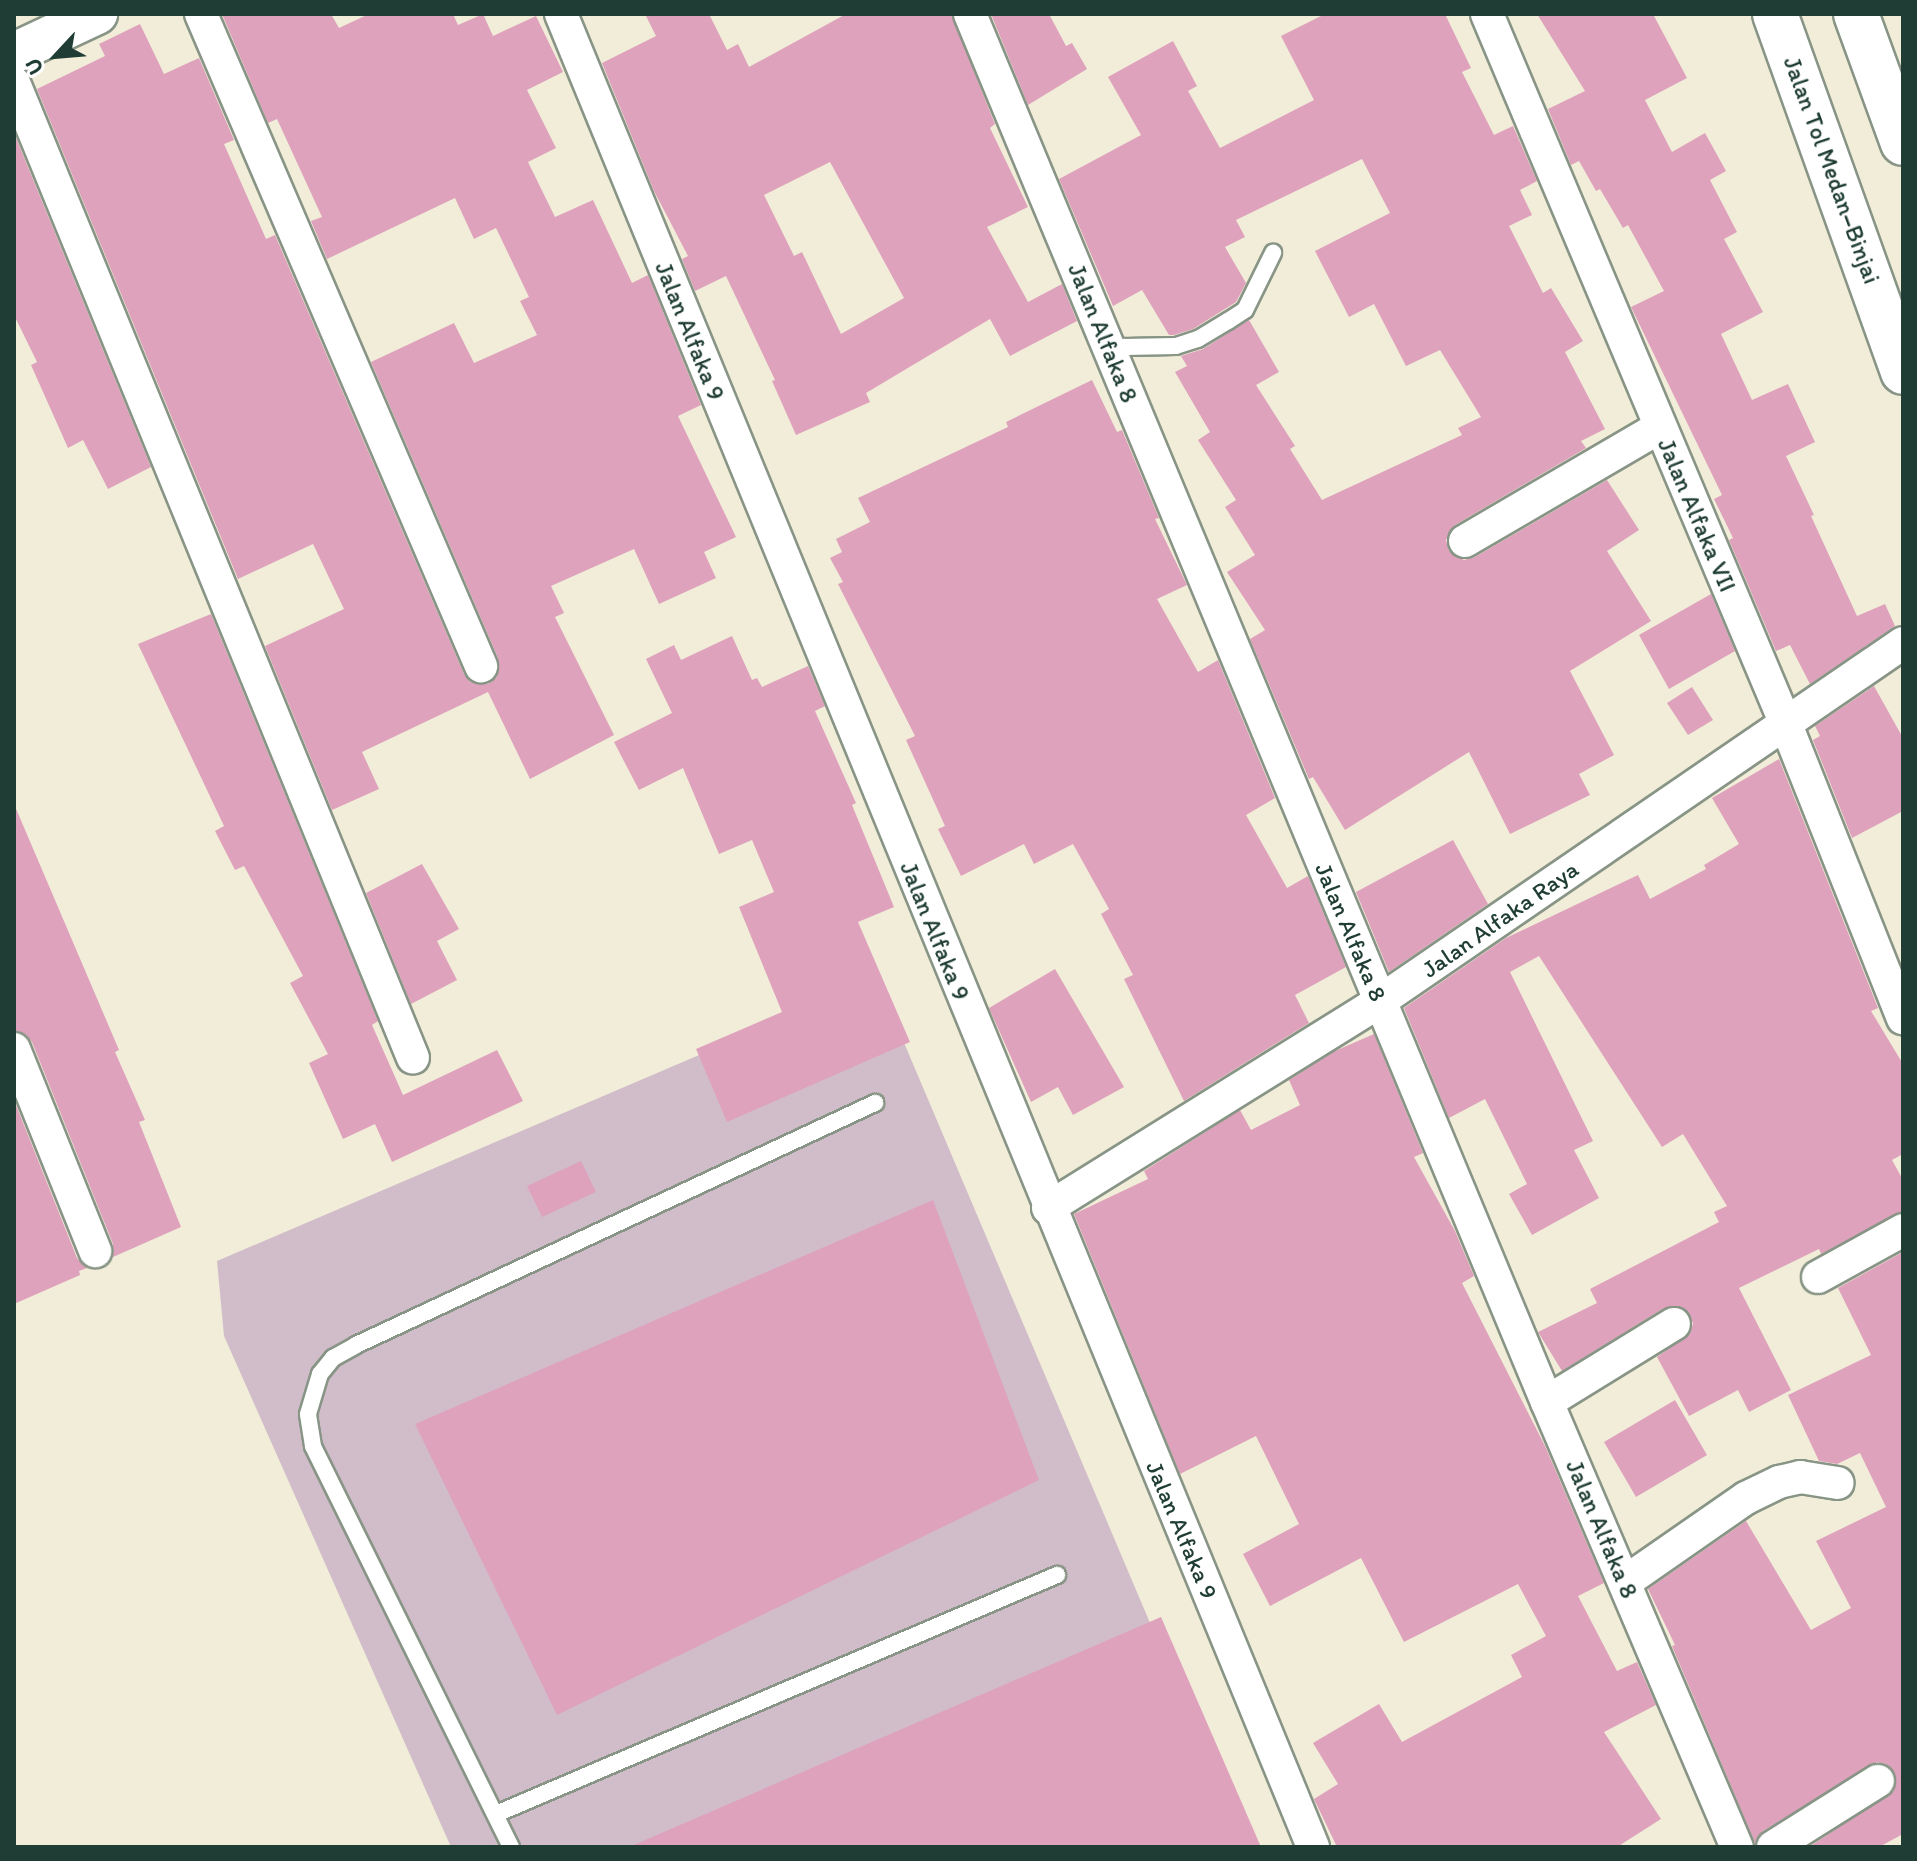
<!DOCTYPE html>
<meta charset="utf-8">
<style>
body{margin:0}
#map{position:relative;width:1917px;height:1861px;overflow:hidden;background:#f2edd8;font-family:Itim,sans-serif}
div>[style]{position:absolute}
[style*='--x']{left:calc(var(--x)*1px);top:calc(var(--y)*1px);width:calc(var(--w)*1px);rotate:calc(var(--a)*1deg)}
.industrial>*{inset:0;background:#d1bdca}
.building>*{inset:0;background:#dea2bd}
.roads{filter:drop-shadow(2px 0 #889586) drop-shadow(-2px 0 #889586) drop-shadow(0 2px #889586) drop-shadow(0 -2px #889586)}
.service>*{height:16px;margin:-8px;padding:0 8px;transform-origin:8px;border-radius:8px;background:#fff}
.minor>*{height:32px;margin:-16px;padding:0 16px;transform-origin:16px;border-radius:16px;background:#fff}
.tertiary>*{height:40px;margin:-20px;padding:0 20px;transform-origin:20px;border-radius:20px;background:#fff}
.motorway>*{height:44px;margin:-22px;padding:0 22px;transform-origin:22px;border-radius:22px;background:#fff}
span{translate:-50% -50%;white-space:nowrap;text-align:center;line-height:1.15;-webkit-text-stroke:6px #fff;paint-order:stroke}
.street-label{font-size:24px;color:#1f3d34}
.frame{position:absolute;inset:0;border:16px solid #1f3d34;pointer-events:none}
.north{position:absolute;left:16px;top:16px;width:80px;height:80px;-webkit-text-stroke:6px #fff;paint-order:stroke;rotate:244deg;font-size:22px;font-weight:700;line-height:32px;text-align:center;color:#1f3d34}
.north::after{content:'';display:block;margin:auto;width:28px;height:36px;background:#1f3d34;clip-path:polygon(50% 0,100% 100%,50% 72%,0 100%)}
</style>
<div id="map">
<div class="industrial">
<div style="clip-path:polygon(877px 979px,1245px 1847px,451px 1847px,224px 1336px,217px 1261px)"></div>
</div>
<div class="building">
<div style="clip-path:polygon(222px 14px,331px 14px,339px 28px,369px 14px,453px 14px,458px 25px,483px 14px,493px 36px,536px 16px,563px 72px,527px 90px,556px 148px,528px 162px,555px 217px,593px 200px,632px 283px,648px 275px,701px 405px,678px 416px,736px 537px,704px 552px,716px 578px,659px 604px,634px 549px,551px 586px,564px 613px,555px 617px,614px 735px,530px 779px,488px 692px,362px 752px,379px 789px,332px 810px,265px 646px,344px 609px,313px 544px,238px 579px,37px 89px,105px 56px,99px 44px,140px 24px,164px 74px,199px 58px,234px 140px,224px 144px,266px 239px,275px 235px,464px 674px,470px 682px,488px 684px,497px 677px,498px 658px,371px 362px,454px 323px,474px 363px,537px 335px,520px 301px,529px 297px,496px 228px,474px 239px,455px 198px,327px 259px,311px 221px,322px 217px,277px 119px,268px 123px)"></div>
<div style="clip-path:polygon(evenodd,645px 14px,709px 14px,727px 50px,738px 44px,749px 67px,846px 14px,951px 14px,995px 124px,990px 128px,1028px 207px,987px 227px,1028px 302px,1062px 284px,1077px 321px,1010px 356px,990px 319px,866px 393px,870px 402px,796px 435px,772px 381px,775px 380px,726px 276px,695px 291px,682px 259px,688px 256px,654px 191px,602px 63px,656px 36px,645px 14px,830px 162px,904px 298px,841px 334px,802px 252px,794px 256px,764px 195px,830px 162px)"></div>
<div style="clip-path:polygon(991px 14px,1049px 14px,1066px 46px,1072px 43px,1087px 69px,1028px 105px)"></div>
<div style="clip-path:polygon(1325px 14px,1445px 14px,1471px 68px,1462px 72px,1494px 135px,1513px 126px,1537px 181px,1520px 190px,1532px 215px,1509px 226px,1543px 293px,1551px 288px,1583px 341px,1565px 352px,1605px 429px,1581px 441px,1586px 448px,1455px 525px,1446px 540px,1449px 551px,1464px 560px,1475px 557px,1607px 480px,1639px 530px,1607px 551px,1651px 621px,1570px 671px,1614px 755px,1579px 774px,1590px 795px,1510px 834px,1469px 752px,1345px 830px,1313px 777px,1309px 779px,1250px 639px,1265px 630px,1227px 572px,1255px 555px,1225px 507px,1236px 500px,1198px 440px,1210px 432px,1175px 372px,1187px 366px,1181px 356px,1203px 349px,1249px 320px,1279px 372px,1256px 385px,1295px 446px,1290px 449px,1322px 500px,1462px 435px,1458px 428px,1481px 417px,1440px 350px,1406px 366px,1374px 304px,1349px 317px,1315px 251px,1390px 213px,1362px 159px,1236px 220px,1245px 237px,1225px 247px,1246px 283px,1236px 302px,1193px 329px,1174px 335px,1169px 335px,1142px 290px,1113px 306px,1059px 179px,1141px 135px,1108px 77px,1173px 41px,1197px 86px,1188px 91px,1220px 148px,1314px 100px,1281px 36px)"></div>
<div style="clip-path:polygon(1537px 14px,1653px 14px,1687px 78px,1645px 100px,1672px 152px,1705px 133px,1726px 171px,1710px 180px,1737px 232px,1724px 239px,1763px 312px,1721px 334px,1752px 400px,1788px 384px,1815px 442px,1786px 456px,1814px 515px,1811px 516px,1857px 616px,1885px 604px,1895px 626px,1810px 684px,1790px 645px,1776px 651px,1729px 540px,1733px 538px,1714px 499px,1722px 495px,1631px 307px,1664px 291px,1628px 225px,1623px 228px,1600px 189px,1596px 191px,1579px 161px,1571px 165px,1548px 109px,1585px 91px)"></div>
<div style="clip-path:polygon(14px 133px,151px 467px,108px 489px,83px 440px,68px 448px,31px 365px,37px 362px,14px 315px)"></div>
<div style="clip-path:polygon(1092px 380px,1117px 432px,1122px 430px,1159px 518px,1155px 519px,1187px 585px,1157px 599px,1198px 672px,1218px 660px,1275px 798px,1246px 815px,1287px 888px,1308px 876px,1346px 967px,1295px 995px,1309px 1023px,1184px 1101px,1124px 979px,1133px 975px,1101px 914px,1109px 909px,1073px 844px,1034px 864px,1024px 844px,961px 876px,938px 829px,945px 826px,906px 740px,915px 736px,838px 584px,843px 582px,830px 558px,842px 552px,836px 539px,870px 522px,858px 498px,1008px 427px,1006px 422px)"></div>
<div style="clip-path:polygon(1711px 594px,1735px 651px,1669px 689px,1639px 635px)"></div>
<div style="clip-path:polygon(211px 614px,378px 1021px,372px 1025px,403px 1095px,497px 1050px,523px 1101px,392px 1162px,375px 1124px,343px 1139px,309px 1063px,328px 1054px,290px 983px,303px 976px,244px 866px,235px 870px,215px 831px,224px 826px,138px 644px)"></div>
<div style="clip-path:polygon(732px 636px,752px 680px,757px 678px,762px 687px,808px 666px,825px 706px,815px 711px,856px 803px,852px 805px,894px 907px,858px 922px,910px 1042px,727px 1122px,696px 1049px,782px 1012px,739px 907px,774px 892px,752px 840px,719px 854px,683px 768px,639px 790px,614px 742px,672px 713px,646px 659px,674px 645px,681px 660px)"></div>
<div style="clip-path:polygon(1874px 686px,1903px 738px,1903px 811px,1852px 838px,1813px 740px,1820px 736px,1815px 726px)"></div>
<div style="clip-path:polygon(1692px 687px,1713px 720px,1688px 735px,1667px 703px)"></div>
<div style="clip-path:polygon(1779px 759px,1878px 1008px,1871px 1011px,1903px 1064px,1903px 1154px,1892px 1160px,1903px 1180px,1903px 1211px,1821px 1254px,1819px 1249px,1739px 1288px,1791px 1390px,1749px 1412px,1738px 1390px,1689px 1416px,1657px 1357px,1690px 1334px,1693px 1323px,1684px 1308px,1664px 1308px,1562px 1371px,1538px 1332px,1597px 1303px,1590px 1289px,1719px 1222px,1714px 1212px,1727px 1206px,1683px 1134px,1662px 1147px,1539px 956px,1510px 972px,1593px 1141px,1574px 1150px,1599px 1198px,1532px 1235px,1509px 1194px,1527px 1184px,1485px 1099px,1449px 1118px,1404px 1008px,1506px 938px,1638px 875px,1650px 899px,1706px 869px,1704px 865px,1739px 844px,1712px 798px)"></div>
<div style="clip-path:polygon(14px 804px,119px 1050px,115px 1052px,145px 1120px,139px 1122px,181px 1227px,113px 1257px,113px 1244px,32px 1042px,25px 1034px,14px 1030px)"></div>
<div style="clip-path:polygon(1453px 840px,1488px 904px,1389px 972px,1356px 892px)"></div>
<div style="clip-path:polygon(422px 864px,459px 929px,437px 941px,457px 980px,411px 1004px,366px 893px)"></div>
<div style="clip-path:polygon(1055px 969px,1124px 1087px,1073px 1115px,1058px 1087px,1031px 1102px,989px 1008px)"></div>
<div style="clip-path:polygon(1374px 1034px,1423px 1153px,1414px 1157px,1455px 1231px,1474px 1276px,1462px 1283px,1545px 1446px,1604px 1583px,1578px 1596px,1617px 1671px,1637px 1662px,1656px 1705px,1604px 1732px,1661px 1819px,1617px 1847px,1337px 1847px,1314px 1799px,1338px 1784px,1313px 1743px,1379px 1704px,1402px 1742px,1522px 1677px,1511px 1655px,1546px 1636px,1518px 1584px,1404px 1642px,1361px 1558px,1270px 1606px,1243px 1554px,1299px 1524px,1256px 1436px,1180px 1474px,1074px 1214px,1148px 1179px,1144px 1171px,1240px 1110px,1251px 1130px,1300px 1105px,1289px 1080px,1335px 1051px)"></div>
<div style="clip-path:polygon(14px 1100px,77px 1258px,87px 1268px,79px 1271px,80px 1275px,14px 1304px)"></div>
<div style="clip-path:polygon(581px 1161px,596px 1192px,542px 1217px,527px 1186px)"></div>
<div style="clip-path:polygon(933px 1200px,1039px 1480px,557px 1715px,415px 1424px)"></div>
<div style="clip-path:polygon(1903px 1252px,1903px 1834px,1879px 1847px,1809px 1847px,1894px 1791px,1894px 1772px,1886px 1764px,1877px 1762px,1763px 1831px,1755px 1843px,1672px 1646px,1675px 1645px,1648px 1589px,1746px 1521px,1811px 1630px,1851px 1608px,1816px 1541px,1886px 1507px,1860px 1453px,1837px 1464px,1819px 1461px,1788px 1395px,1871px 1355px,1838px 1288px)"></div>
<div style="clip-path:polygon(1675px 1400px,1707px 1455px,1636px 1497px,1604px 1442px)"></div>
<div style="clip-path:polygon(1161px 1617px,1261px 1847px,629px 1847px)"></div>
</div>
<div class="roads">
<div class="service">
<div style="--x:1110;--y:352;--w:15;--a:-20"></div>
<div style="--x:1124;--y:347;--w:52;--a:-1.1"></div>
<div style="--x:1176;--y:346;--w:23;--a:-18"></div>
<div style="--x:1198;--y:339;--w:35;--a:-31"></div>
<div style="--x:1228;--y:321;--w:20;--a:-33"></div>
<div style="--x:1245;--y:310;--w:64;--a:-63.8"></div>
<div style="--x:496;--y:1814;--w:610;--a:-23.08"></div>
<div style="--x:511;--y:1847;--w:447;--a:-116.3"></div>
<div style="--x:313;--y:1446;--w:32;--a:-99"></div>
<div style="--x:308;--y:1414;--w:42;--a:-73.3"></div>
<div style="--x:320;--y:1374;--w:21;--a:-51"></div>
<div style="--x:333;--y:1358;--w:26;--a:-29"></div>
<div style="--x:356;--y:1345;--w:573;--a:-25"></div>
</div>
<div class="minor">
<div style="--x:201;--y:14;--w:710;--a:66.76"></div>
<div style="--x:561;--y:14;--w:1981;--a:67.69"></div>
<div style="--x:970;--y:14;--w:1503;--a:67.43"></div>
<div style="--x:1547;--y:1402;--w:484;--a:66.9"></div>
<div style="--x:1487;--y:14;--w:768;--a:67.17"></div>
<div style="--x:1785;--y:722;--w:319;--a:68.3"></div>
<div style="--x:14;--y:83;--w:1053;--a:67.74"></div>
<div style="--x:1465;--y:541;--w:226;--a:-30.3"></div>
<div style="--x:14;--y:1049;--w:218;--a:68.1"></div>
<div style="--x:1048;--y:1208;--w:391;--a:-31.9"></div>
<div style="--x:1380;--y:1001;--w:634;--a:-34.39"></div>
<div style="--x:1818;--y:1277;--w:97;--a:-28.9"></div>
<div style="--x:1547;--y:1402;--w:149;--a:-31.6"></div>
<div style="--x:1625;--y:1582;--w:147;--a:-34.8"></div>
<div style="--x:1746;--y:1498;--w:37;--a:-26"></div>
<div style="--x:1779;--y:1482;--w:22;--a:-13"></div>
<div style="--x:1800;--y:1477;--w:38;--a:9"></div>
<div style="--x:1773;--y:1847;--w:124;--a:-32.2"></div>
</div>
<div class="tertiary">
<div style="--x:14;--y:53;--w:92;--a:-25.2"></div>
</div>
<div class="motorway">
<div style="--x:1775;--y:14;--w:380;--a:70.3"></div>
<div style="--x:1856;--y:14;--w:137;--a:70"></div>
</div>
</div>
<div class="street-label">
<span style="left:1832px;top:170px;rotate:70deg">Jalan Tol Medan–Binjai</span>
<span style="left:690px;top:331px;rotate:68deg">Jalan Alfaka 9</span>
<span style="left:1103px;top:333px;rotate:68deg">Jalan Alfaka 8</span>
<span style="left:1697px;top:515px;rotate:67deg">Jalan Alfaka VII</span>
<span style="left:1500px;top:919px;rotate:-35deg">Jalan Alfaka Raya</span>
<span style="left:935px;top:931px;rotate:68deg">Jalan Alfaka 9</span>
<span style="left:1351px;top:932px;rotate:67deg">Jalan Alfaka 8</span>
<span style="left:1602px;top:1529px;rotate:67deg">Jalan Alfaka 8</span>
<span style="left:1182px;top:1530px;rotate:67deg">Jalan Alfaka 9</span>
</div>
<div class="frame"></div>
<div class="north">U</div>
</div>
